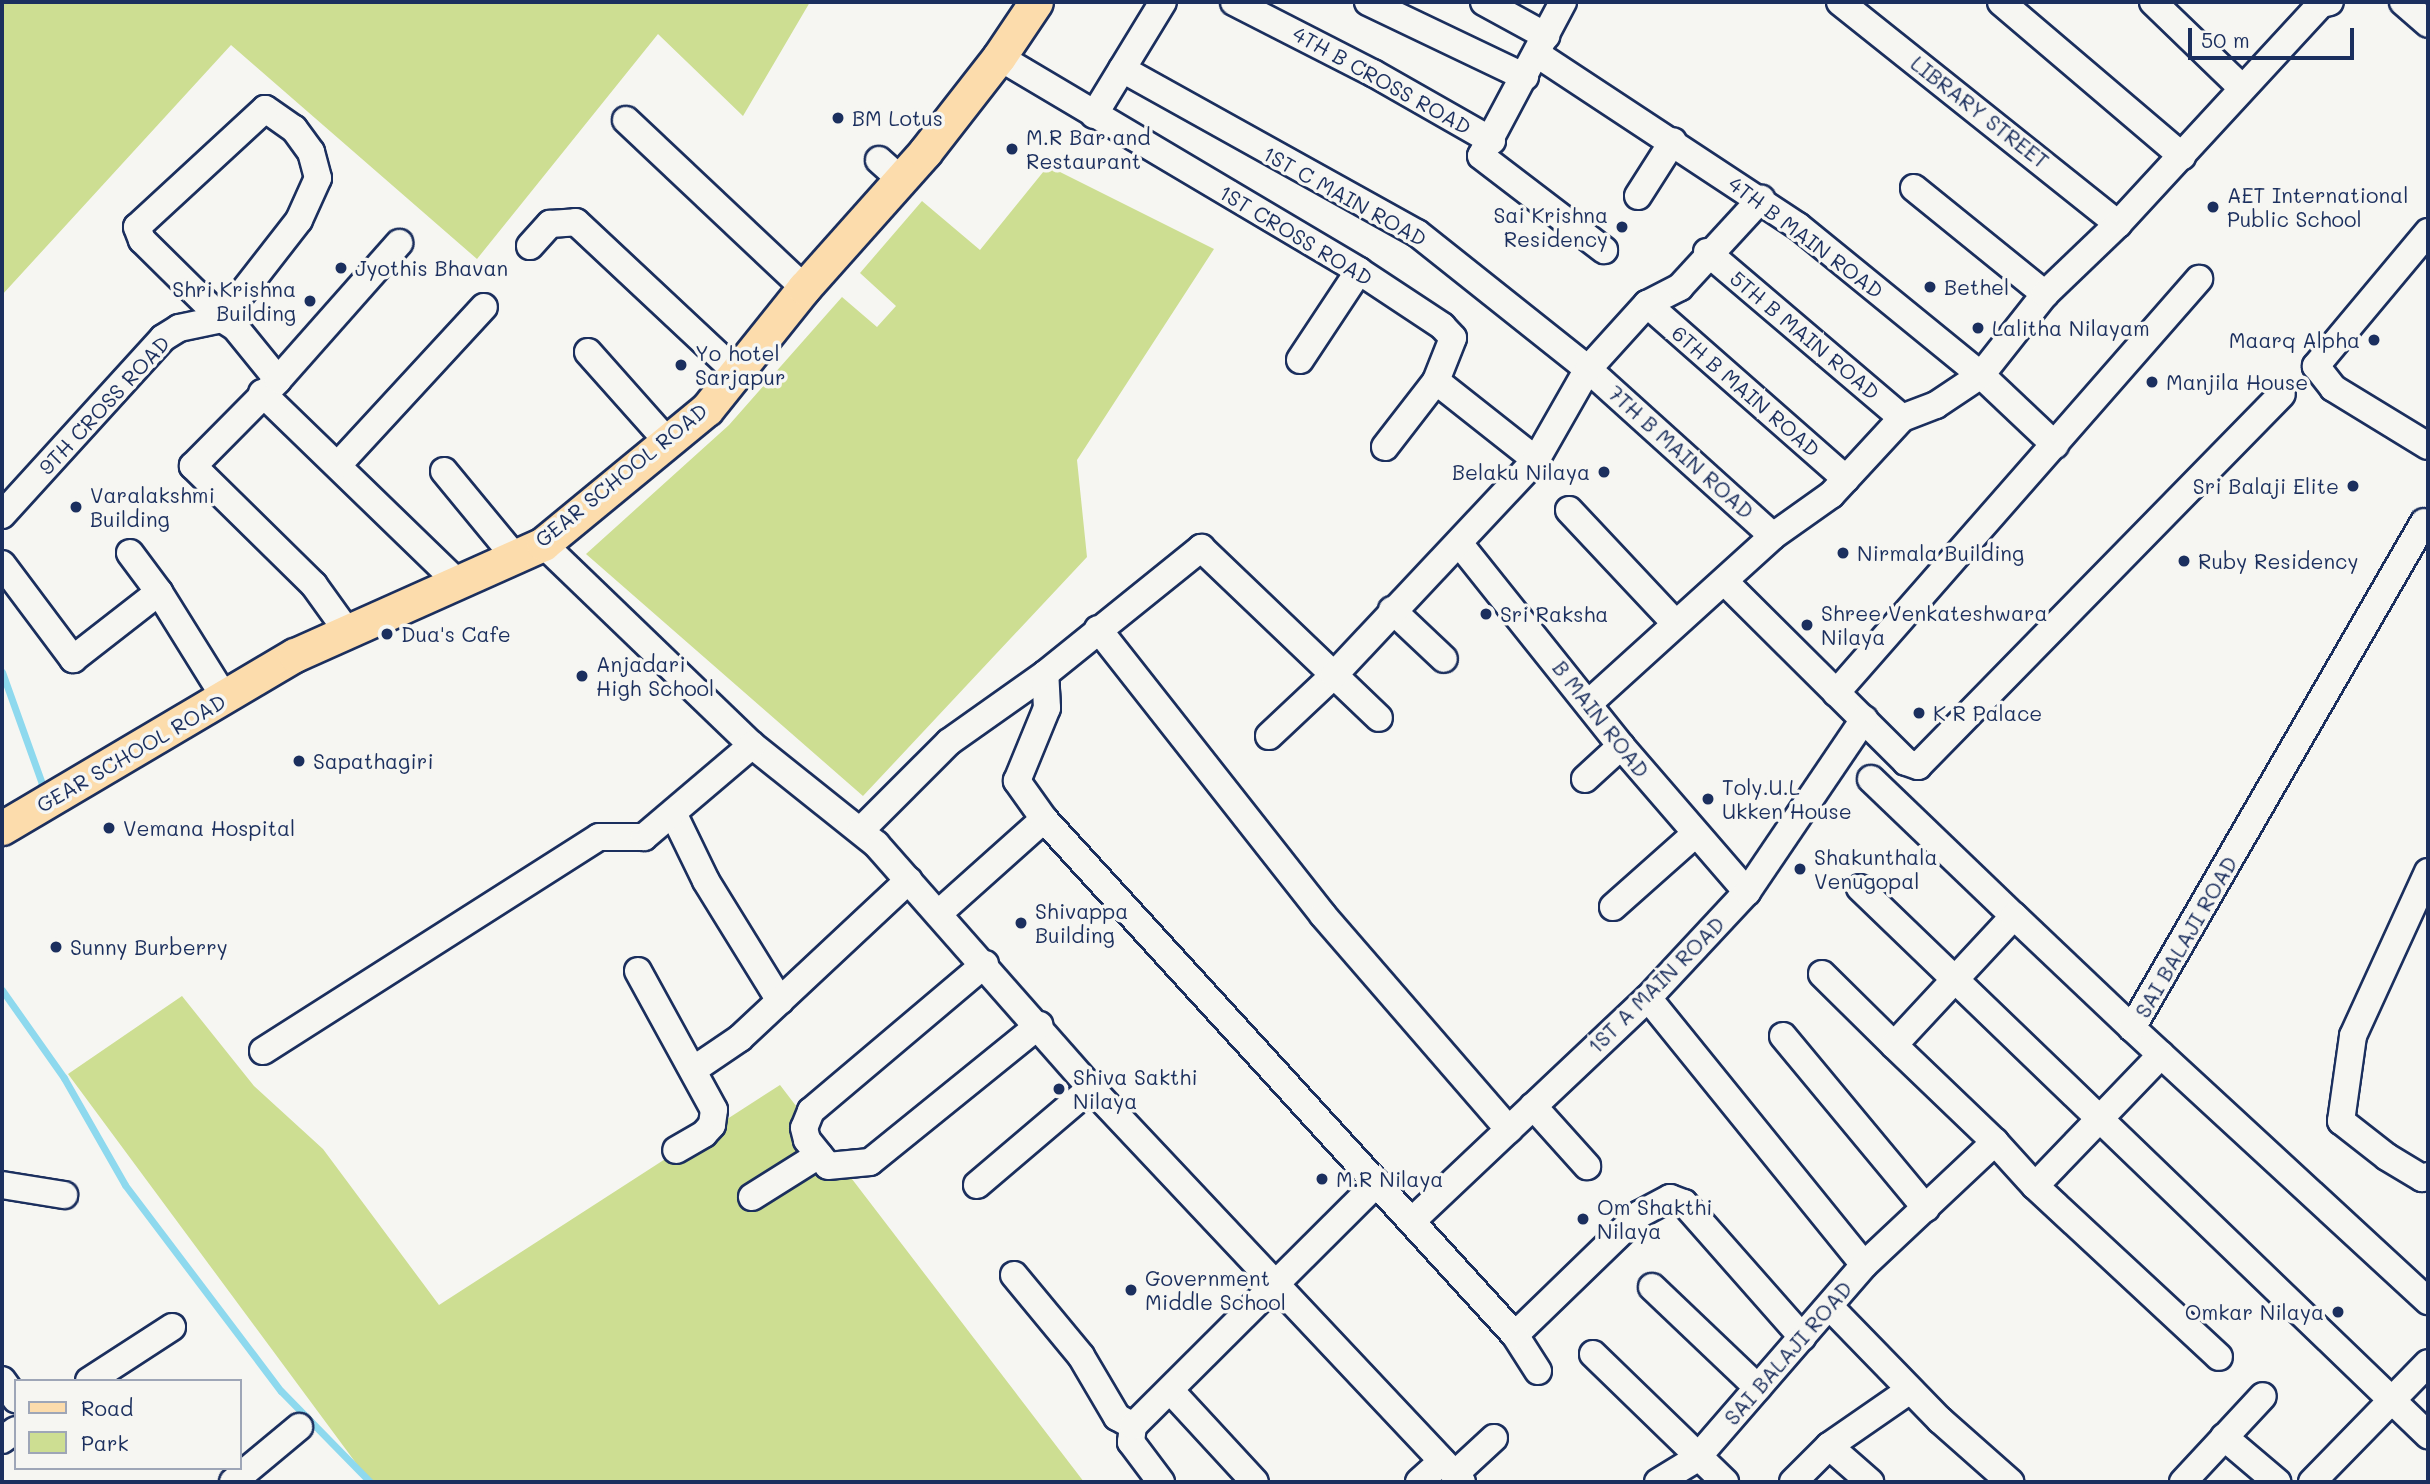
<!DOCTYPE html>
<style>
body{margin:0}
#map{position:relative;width:2430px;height:1484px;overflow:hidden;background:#f6f6f2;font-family:Mali,sans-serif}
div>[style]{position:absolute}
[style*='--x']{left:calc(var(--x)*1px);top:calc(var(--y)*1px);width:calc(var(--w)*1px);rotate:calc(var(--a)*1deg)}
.green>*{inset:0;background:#cdde92}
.stream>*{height:7px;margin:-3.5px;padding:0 3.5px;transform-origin:3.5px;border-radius:3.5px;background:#8ed9ee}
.roads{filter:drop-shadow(2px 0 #1b2f5e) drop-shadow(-2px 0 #1b2f5e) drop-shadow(0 2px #1b2f5e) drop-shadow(0 -2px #1b2f5e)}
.minor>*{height:26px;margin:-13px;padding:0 13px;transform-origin:13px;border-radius:13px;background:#f6f6f2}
.major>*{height:33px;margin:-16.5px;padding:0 16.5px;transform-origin:16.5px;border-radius:16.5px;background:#fcdcac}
.dots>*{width:19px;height:19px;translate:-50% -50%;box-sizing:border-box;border:4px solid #f6f6f2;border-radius:50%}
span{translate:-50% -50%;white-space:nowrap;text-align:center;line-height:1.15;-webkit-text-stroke:7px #f6f6f2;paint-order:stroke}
.street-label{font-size:21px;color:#1b2f5e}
.poi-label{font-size:21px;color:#1b2f5e}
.left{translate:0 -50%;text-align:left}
.right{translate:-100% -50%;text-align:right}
.frame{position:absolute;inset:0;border:4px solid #1b2f5e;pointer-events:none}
.legend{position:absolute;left:14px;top:1379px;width:228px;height:91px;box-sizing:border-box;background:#f6f6f2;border:2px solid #9ea6b7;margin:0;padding:9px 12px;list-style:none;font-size:21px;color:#1b2f5e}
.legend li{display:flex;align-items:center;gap:14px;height:35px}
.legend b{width:35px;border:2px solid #9ea6b7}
.scale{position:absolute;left:2188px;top:28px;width:166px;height:32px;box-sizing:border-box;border:4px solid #1b2f5e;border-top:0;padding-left:9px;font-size:21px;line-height:24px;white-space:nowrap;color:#1b2f5e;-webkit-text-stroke:5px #f6f6f2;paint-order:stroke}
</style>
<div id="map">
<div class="green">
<div style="clip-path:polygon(2px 2px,810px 2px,743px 116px,658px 34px,477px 259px,231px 45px,2px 295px)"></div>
<div style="clip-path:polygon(1048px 166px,1214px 249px,1077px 460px,1087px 557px,863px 796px,586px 554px,729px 425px,842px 297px,877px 327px,896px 306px,860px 273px,922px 201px,980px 250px)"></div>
<div style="clip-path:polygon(182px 996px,254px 1086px,323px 1149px,439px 1305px,780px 1085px,1084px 1482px,370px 1482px,68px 1074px)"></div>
</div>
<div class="stream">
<div style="--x:2;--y:672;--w:119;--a:70.3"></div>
<div style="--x:42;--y:784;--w:11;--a:124"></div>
<div style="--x:2;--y:990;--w:108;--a:54.8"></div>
<div style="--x:64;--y:1078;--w:123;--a:60.3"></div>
<div style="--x:125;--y:1185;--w:258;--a:52.9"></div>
<div style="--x:281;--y:1391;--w:127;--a:45.6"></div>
</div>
<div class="roads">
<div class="minor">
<div style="--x:1234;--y:2;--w:156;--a:27.1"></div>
<div style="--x:1373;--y:73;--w:137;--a:29.7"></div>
<div style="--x:1368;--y:2;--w:174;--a:25.5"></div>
<div style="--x:1484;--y:2;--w:71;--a:28.7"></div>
<div style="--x:1563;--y:2;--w:174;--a:118"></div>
<div style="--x:1481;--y:156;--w:155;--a:37.4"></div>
<div style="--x:1840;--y:2;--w:356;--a:38.6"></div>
<div style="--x:2001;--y:2;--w:238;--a:40.4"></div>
<div style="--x:2153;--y:2;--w:124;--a:44"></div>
<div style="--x:2403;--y:2;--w:33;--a:41"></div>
<div style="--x:1537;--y:54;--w:313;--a:33.4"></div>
<div style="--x:1798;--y:226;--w:236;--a:39.2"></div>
<div style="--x:1981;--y:375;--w:102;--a:43.4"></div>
<div style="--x:999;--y:57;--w:419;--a:30.7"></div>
<div style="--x:1359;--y:271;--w:100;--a:33.5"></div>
<div style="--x:1442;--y:326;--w:16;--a:47"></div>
<div style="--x:1453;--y:338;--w:46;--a:111.6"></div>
<div style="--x:1436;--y:381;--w:127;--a:38.3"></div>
<div style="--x:1122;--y:69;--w:338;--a:29.1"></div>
<div style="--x:1417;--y:233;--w:218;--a:38.5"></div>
<div style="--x:1588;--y:369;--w:249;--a:42.1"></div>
<div style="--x:1094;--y:115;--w:132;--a:-58.6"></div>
<div style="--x:626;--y:120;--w:245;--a:43.3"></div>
<div style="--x:879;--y:160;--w:28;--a:42"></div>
<div style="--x:1914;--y:188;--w:169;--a:39"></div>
<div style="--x:1638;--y:196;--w:65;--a:-57.5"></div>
<div style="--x:2428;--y:232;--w:175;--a:129.9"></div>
<div style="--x:2316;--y:366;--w:28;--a:52"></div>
<div style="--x:2333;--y:388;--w:111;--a:31.4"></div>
<div style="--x:530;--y:246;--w:30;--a:-48"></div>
<div style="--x:550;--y:224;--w:26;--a:-4"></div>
<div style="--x:576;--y:222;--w:218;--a:43.1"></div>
<div style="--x:1707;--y:252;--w:256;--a:40.4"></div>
<div style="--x:1647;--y:304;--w:265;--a:41.3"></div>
<div style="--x:222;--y:319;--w:125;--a:-52.1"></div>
<div style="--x:299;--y:220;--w:46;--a:-65.7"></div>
<div style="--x:318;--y:178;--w:27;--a:-105"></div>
<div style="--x:311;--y:152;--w:29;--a:-126"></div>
<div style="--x:294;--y:129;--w:35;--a:-145"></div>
<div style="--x:265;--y:109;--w:174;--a:137.3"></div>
<div style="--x:137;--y:227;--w:14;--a:69"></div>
<div style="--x:142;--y:240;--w:112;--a:44.6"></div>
<div style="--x:222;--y:319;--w:15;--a:32"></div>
<div style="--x:235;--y:327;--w:68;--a:50.9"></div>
<div style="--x:588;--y:352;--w:120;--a:48.4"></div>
<div style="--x:1300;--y:360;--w:107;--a:-56.5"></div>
<div style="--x:262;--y:393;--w:272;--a:44.1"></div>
<div style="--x:1385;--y:447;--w:83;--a:-52.3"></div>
<div style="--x:338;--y:465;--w:215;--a:-47.3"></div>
<div style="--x:444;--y:471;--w:110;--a:50.5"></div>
<div style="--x:1569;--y:510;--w:155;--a:46.8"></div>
<div style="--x:2;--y:515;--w:239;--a:-47.7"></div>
<div style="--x:163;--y:338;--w:19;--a:-32"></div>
<div style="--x:179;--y:328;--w:44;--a:-11.8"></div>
<div style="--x:1459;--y:543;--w:260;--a:51.4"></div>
<div style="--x:1621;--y:746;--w:193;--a:49.2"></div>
<div style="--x:543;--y:544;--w:290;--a:43.9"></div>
<div style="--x:752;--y:745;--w:159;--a:38.6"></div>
<div style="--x:876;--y:844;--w:325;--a:48.6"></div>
<div style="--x:1091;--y:1088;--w:541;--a:46.72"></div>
<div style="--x:130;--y:553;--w:49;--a:53.4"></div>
<div style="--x:2;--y:564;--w:119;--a:53.2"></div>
<div style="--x:73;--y:659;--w:109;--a:-37.9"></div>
<div style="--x:159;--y:592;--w:125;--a:58.1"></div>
<div style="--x:1725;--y:582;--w:255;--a:44.8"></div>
<div style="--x:1906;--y:762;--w:13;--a:18"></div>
<div style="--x:1918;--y:766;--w:520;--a:-45.62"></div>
<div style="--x:1392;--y:610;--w:71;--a:43.3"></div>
<div style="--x:1098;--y:629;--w:364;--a:51.8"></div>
<div style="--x:1323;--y:915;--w:284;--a:49.1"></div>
<div style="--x:347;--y:631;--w:57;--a:-125.7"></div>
<div style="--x:314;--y:585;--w:170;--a:-135.5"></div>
<div style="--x:193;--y:466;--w:121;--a:-45.3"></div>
<div style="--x:278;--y:380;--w:183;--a:-48.5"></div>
<div style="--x:1836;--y:693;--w:551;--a:-48.76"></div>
<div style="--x:1589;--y:703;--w:248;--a:-42.2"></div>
<div style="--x:1773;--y:536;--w:71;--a:-35.3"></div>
<div style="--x:1831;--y:495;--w:105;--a:-47.3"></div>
<div style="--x:1902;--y:418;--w:36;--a:-21"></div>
<div style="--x:1936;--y:405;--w:54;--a:-33.7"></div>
<div style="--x:1981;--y:375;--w:103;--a:-51.7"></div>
<div style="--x:2045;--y:294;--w:101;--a:-43.8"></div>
<div style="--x:2118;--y:224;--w:299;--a:-47.3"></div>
<div style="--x:2321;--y:4;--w:9;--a:-13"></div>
<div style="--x:1269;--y:736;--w:89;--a:-43.2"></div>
<div style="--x:1334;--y:675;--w:62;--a:43.7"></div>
<div style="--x:1585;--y:779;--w:49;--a:-42.5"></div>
<div style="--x:1871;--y:779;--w:198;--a:43.8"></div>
<div style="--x:674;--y:815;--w:73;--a:64.1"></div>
<div style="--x:706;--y:881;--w:141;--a:58.3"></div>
<div style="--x:861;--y:830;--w:124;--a:-45"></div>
<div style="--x:949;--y:742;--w:118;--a:-35.3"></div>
<div style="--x:2428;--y:872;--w:180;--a:114.6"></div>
<div style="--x:2353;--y:1036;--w:86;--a:98"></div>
<div style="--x:2341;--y:1121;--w:58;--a:38"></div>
<div style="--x:2387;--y:1157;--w:41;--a:31"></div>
<div style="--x:2422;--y:1178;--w:6;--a:-18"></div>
<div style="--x:1860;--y:888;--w:789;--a:43.92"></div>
<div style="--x:1613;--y:907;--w:108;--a:-41.6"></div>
<div style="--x:939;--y:913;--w:141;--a:-41.8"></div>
<div style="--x:985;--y:964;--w:228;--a:139.8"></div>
<div style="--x:811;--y:1111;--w:18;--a:112"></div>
<div style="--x:804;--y:1128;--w:12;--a:76"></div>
<div style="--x:807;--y:1140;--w:33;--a:51"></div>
<div style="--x:828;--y:1166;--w:42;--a:-5.4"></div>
<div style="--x:870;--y:1162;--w:218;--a:-39"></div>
<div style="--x:638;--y:971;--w:158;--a:61.3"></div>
<div style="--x:714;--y:1110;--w:15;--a:98"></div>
<div style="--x:712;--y:1125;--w:12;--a:132"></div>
<div style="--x:704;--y:1134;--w:32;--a:150"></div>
<div style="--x:1822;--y:974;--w:101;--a:44.6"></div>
<div style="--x:1648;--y:998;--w:343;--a:51"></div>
<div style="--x:2132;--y:1028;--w:403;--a:42.7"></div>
<div style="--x:1783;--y:1036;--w:224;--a:50.3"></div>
<div style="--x:263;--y:1051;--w:398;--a:-32.5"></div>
<div style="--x:599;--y:837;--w:45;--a:0"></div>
<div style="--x:644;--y:837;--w:142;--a:-40.4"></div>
<div style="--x:693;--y:1070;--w:57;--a:-34.2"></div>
<div style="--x:740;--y:1038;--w:231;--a:-43.1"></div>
<div style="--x:1533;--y:1106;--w:81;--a:48"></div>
<div style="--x:1995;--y:1142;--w:59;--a:47.7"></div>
<div style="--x:2035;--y:1186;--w:251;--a:42.9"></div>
<div style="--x:2;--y:1185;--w:63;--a:9.2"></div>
<div style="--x:977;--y:1185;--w:150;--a:-40.4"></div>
<div style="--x:2035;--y:1186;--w:182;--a:-46.1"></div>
<div style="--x:752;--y:1197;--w:79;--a:-32.1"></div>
<div style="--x:1412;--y:1221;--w:325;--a:-43.4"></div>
<div style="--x:1648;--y:998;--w:145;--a:-47"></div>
<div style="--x:1747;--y:892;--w:209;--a:-55.9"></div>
<div style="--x:1014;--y:1275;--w:105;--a:50.4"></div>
<div style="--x:1081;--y:1356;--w:71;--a:59.5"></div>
<div style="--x:1117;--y:1417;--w:18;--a:29"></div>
<div style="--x:1652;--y:1287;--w:146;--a:43.6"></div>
<div style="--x:1830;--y:1307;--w:158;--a:45.8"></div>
<div style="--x:1940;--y:1420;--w:94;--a:41.5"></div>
<div style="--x:1515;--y:1335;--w:174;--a:-44.1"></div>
<div style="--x:1640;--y:1214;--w:34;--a:-28"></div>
<div style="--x:1670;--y:1198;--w:15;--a:20"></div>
<div style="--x:1684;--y:1203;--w:179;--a:48.6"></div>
<div style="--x:1593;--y:1354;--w:184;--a:44.1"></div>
<div style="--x:1538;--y:1371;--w:43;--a:-122.6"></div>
<div style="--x:1515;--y:1335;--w:699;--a:-132.39"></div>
<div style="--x:1044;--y:819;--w:47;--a:-125.4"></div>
<div style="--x:1017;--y:781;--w:79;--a:-67.7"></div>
<div style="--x:1047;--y:708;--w:34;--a:-93"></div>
<div style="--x:1045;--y:674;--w:201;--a:-38.9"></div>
<div style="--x:1201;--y:548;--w:184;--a:43.7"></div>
<div style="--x:1334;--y:675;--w:295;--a:-46.8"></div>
<div style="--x:1536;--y:460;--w:105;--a:-60.3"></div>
<div style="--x:1588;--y:369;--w:88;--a:-47.8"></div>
<div style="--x:1647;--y:304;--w:37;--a:-27"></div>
<div style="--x:1680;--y:287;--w:120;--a:-47.4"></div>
<div style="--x:2;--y:1380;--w:24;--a:54"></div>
<div style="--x:89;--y:1381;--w:99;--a:-33"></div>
<div style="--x:1170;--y:1390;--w:125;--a:47.3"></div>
<div style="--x:2224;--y:1437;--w:70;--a:40.3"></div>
<div style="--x:2;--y:1440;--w:17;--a:-36"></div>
<div style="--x:1829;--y:1446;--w:55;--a:41.3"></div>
<div style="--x:1455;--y:1474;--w:53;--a:-42.7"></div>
<div style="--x:233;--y:1482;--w:86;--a:-39.8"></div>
<div style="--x:1161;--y:1482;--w:50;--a:-126.9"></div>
<div style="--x:1131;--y:1442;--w:16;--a:-83"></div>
<div style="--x:1133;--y:1426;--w:344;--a:-44.9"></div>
<div style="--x:1419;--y:1482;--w:31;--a:-42"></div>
<div style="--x:1658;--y:1482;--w:44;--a:-31.2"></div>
<div style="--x:1696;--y:1459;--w:257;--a:-49.1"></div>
<div style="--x:1864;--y:1265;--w:180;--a:-43.2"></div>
<div style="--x:1995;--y:1142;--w:140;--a:-136.2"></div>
<div style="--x:1894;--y:1045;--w:176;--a:-47.1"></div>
<div style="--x:2014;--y:916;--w:163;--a:43.5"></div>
<div style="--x:2132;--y:1028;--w:584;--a:-60.01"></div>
<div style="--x:1793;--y:1482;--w:51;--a:-45"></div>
<div style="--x:1829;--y:1446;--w:98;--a:-34.7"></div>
<div style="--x:2183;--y:1482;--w:117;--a:-47.1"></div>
<div style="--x:2312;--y:1482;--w:166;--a:-45.7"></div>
</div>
<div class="major">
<div style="--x:2;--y:828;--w:340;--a:-30.6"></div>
<div style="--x:295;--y:655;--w:272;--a:-24.1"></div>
<div style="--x:543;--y:544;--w:212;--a:-39.5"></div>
<div style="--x:707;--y:409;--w:155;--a:-51.3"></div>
<div style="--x:804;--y:288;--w:182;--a:-48.3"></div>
<div style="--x:925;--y:152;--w:120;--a:-52.1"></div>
<div style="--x:999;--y:57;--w:66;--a:-56.1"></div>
</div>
</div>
<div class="dots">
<div style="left:838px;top:118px;background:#1b2f5e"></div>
<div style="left:1012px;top:149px;background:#1b2f5e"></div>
<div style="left:2213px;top:207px;background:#1b2f5e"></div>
<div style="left:1622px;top:227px;background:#1b2f5e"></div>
<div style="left:341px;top:268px;background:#1b2f5e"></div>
<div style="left:1930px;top:287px;background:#1b2f5e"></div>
<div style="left:310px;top:301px;background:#1b2f5e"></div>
<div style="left:1978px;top:328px;background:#1b2f5e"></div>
<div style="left:2374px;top:340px;background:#1b2f5e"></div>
<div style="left:681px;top:365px;background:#1b2f5e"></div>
<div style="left:2152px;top:382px;background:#1b2f5e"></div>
<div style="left:1604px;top:472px;background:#1b2f5e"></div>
<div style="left:2353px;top:486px;background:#1b2f5e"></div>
<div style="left:76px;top:507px;background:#1b2f5e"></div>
<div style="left:1843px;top:553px;background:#1b2f5e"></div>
<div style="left:2184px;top:561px;background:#1b2f5e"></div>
<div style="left:1486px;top:614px;background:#1b2f5e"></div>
<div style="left:1807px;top:625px;background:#1b2f5e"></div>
<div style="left:387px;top:634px;background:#1b2f5e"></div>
<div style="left:582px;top:676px;background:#1b2f5e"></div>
<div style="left:1919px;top:713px;background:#1b2f5e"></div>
<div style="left:299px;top:761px;background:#1b2f5e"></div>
<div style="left:1708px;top:799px;background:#1b2f5e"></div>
<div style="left:109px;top:828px;background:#1b2f5e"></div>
<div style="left:1800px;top:869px;background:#1b2f5e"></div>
<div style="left:1021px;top:923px;background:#1b2f5e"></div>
<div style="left:56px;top:947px;background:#1b2f5e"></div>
<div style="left:1059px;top:1089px;background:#1b2f5e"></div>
<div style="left:1322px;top:1179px;background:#1b2f5e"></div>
<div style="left:1583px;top:1219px;background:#1b2f5e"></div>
<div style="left:1131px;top:1290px;background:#1b2f5e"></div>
<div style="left:2338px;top:1312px;background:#1b2f5e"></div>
</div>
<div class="street-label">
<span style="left:1382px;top:80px;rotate:29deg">4TH B CROSS ROAD</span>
<span style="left:1980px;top:112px;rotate:38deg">LIBRARY STREET</span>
<span style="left:1345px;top:196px;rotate:29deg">1ST C MAIN ROAD</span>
<span style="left:1296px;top:235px;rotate:31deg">1ST CROSS ROAD</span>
<span style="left:1806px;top:237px;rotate:37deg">4TH B MAIN ROAD</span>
<span style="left:1805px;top:335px;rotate:40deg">5TH B MAIN ROAD</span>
<span style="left:1746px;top:391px;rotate:41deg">6TH B MAIN ROAD</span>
<span style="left:104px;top:405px;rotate:-47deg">9TH CROSS ROAD</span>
<span style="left:1681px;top:452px;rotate:42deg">7TH B MAIN ROAD</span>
<span style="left:621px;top:475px;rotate:-39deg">GEAR SCHOOL ROAD</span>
<span style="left:1601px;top:719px;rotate:52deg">B MAIN ROAD</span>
<span style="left:131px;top:753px;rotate:-30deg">GEAR SCHOOL ROAD</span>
<span style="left:2186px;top:937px;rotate:-60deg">SAI BALAJI ROAD</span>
<span style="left:1656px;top:985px;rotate:-45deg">1ST A MAIN ROAD</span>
<span style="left:1788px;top:1353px;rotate:-49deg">SAI BALAJI ROAD</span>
</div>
<div class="poi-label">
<span class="left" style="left:852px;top:118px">BM Lotus</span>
<span class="left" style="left:1026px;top:149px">M.R Bar and<br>Restaurant</span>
<span class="left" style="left:2227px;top:207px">AET International<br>Public School</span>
<span class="right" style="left:1608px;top:227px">Sai Krishna<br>Residency</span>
<span class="left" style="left:355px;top:268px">Jyothis Bhavan</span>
<span class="left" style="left:1944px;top:287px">Bethel</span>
<span class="right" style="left:296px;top:301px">Shri Krishna<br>Building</span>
<span class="left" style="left:1992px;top:328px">Lalitha Nilayam</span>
<span class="right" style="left:2360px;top:340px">Maarq Alpha</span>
<span class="left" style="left:695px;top:365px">Yo hotel<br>Sarjapur</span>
<span class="left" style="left:2166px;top:382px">Manjila House</span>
<span class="right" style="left:1590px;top:472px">Belaku Nilaya</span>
<span class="right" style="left:2339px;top:486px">Sri Balaji Elite</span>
<span class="left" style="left:90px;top:507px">Varalakshmi<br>Building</span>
<span class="left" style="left:1857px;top:553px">Nirmala Building</span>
<span class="left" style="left:2198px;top:561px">Ruby Residency</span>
<span class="left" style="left:1821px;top:625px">Shree Venkateshwara<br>Nilaya</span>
<span class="left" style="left:1500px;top:614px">Sri Raksha</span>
<span class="left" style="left:401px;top:634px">Dua's Cafe</span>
<span class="left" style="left:596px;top:676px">Anjadari<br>High School</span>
<span class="left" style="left:1933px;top:713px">K R Palace</span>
<span class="left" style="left:313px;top:761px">Sapathagiri</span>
<span class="left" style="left:1722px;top:799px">Toly.U.L<br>Ukken House</span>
<span class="left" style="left:123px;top:828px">Vemana Hospital</span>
<span class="left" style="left:1814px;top:869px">Shakunthala<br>Venugopal</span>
<span class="left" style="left:1035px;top:923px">Shivappa<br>Building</span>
<span class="left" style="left:70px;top:947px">Sunny Burberry</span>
<span class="left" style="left:1073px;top:1089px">Shiva Sakthi<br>Nilaya</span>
<span class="left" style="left:1336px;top:1179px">M.R Nilaya</span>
<span class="left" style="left:1597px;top:1219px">Om Shakthi<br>Nilaya</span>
<span class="left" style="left:1145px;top:1290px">Government<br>Middle School</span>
<span class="right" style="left:2324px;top:1312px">Omkar Nilaya</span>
</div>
<div class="frame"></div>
<ul class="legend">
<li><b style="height:9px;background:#fcdcac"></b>Road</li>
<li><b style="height:19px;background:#cdde92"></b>Park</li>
</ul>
<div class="scale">50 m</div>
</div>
